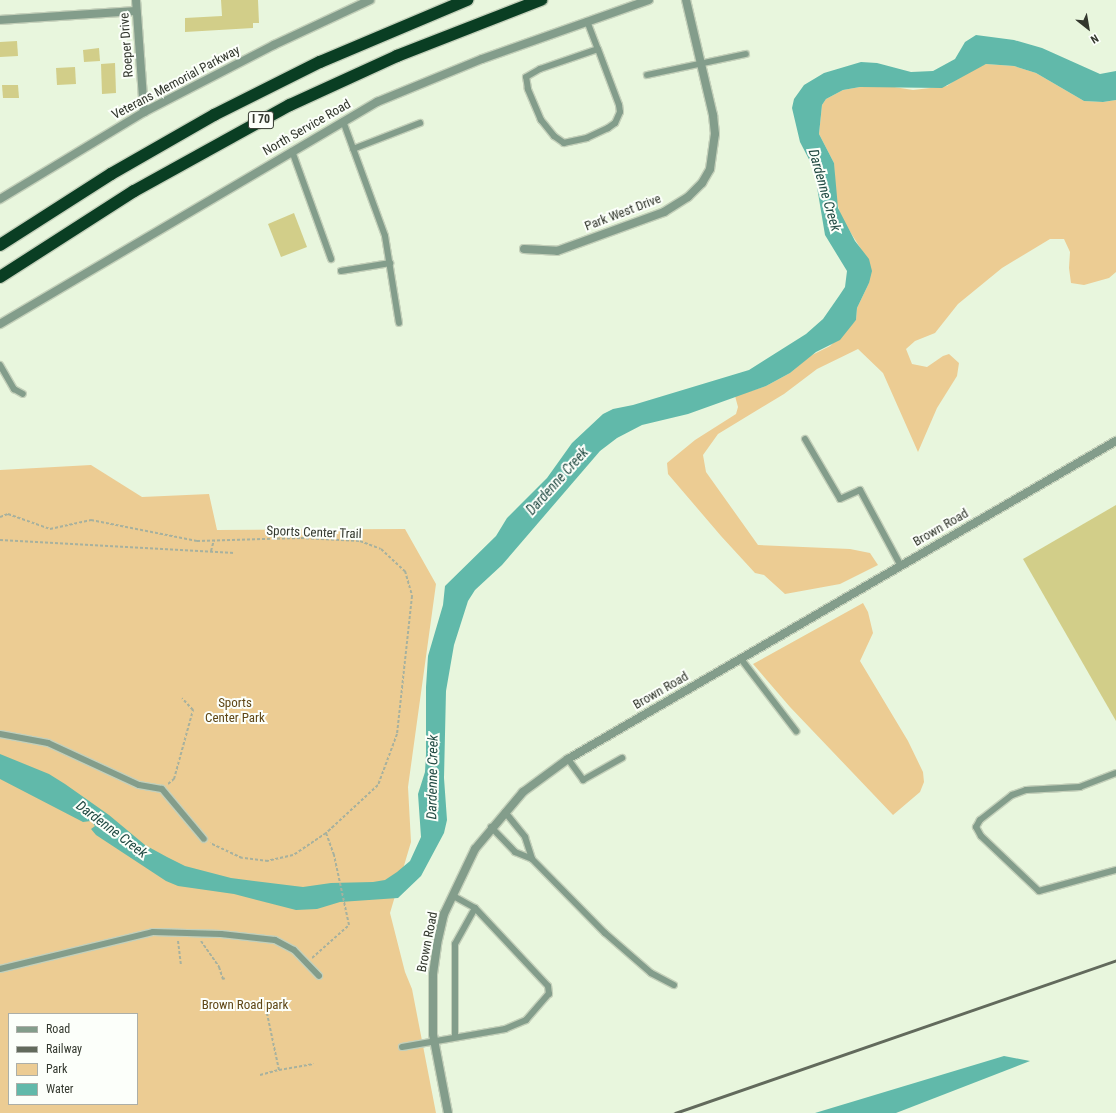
<!DOCTYPE html>
<style>
body{margin:0}
#map{position:relative;width:1116px;height:1113px;overflow:hidden;background:#e8f6dd;font-family:"Roboto Condensed",sans-serif}
div>[style]{position:absolute}
[style*='--x']{left:calc(var(--x)*1px);top:calc(var(--y)*1px);width:calc(var(--w)*1px);rotate:calc(var(--a)*1deg)}
.green>*{inset:0;background:#eccc93}
.water>*{inset:0;background:#61b9aa}
.building>*{inset:0;background:#d2ce89}
.path>*{height:2px;margin-top:-1px;transform-origin:0;background:repeating-linear-gradient(90deg,#a7b19e 0 3px,transparent 0 5px)}
.roads{filter:drop-shadow(1px 0 #c4d0ba) drop-shadow(-1px 0 #c4d0ba) drop-shadow(0 1px #c4d0ba) drop-shadow(0 -1px #c4d0ba)}
.service>*{height:6px;margin:-3px;padding:0 3px;transform-origin:3px;border-radius:3px;background:#839d8b}
.minor>*{height:8px;margin:-4px;padding:0 4px;transform-origin:4px;border-radius:4px;background:#839d8b}
.motorway>*{height:12px;margin:-6px;padding:0 6px;transform-origin:6px;border-radius:6px;background:#0a3e23}
.rail>*{height:3px;margin:-1.5px;padding:0 1.5px;transform-origin:1.5px;border-radius:1.5px;background:#626a5c}
span{translate:-50% -50%;white-space:nowrap;text-align:center;line-height:1.15;-webkit-text-stroke:4px #fcfffa;paint-order:stroke}
.shield-label span{padding:1px 3px;background:#fcfffa;border:1px solid;border-radius:3px;-webkit-text-stroke-width:0}
.shield-label{font-size:12px;color:#33382e;font-weight:700}
.street-label{font-size:13px;color:#33382e}
.park-label{font-size:13px;color:#5f4717}
.water-label{font-size:14px;color:#214a43;font-style:italic}
.legend{position:absolute;left:8px;top:1013px;width:130px;height:92px;box-sizing:border-box;background:#fcfffa;border:1px solid #acafa8;margin:0;padding:5px 7px;list-style:none;font-size:12px;color:#33382e}
.legend li{display:flex;align-items:center;gap:8px;height:20px}
.legend b{width:20px;border:1px solid #acafa8}
.north{position:absolute;left:1068px;top:8px;width:40px;height:40px;-webkit-text-stroke:3px #fcfffa;paint-order:stroke;rotate:149deg;font-size:11px;font-weight:700;line-height:16px;text-align:center;color:#33382e}
.north::after{content:'';display:block;margin:auto;width:14px;height:18px;background:#33382e;clip-path:polygon(50% 0,100% 100%,50% 72%,0 100%)}
</style>
<div id="map">
<div class="green">
<div style="clip-path:polygon(986px 64px,1014px 66px,1036px 73px,1084px 101px,1103px 102px,1116px 100px,1116px 272px,1109px 278px,1084px 285px,1071px 283px,1069px 268px,1070px 252px,1064px 239px,1050px 239px,1002px 268px,958px 304px,935px 333px,915px 341px,906px 349px,912px 364px,927px 367px,943px 356px,949px 354px,959px 363px,957px 376px,937px 408px,918px 452px,883px 373px,858px 349px,817px 369px,784px 394px,718px 434px,703px 455px,706px 472px,758px 545px,850px 549px,870px 553px,878px 565px,840px 584px,785px 594px,764px 575px,755px 573px,721px 536px,668px 474px,667px 463px,695px 440px,736px 414px,738px 407px,735px 396px,766px 386px,790px 373px,810px 356px,830px 346px,856px 320px,857px 308px,869px 283px,861px 249px,842px 219px,835px 196px,834px 163px,819px 134px,822px 105px,826px 99px,843px 90px,860px 87px,888px 86px,913px 90px,947px 86px,968px 71px)"></div>
<div style="clip-path:polygon(evenodd,91px 465px,142px 497px,209px 494px,217px 530px,405px 529px,436px 584px,408px 787px,411px 842px,390px 913px,405px 972px,412px 989px,436px 1113px,0 1113px,0 470px,91px 465px,9px 1014px,137px 1014px,137px 1104px,9px 1104px,9px 1014px)"></div>
<div style="clip-path:polygon(863px 603px,868px 612px,873px 633px,860px 661px,908px 741px,923px 772px,924px 782px,920px 792px,893px 815px,790px 707px,753px 664px)"></div>
</div>
<div class="water">
<div style="clip-path:polygon(976px 35px,1014px 40px,1042px 48px,1100px 74px,1116px 71px,1116px 100px,1103px 102px,1084px 101px,1036px 73px,1014px 66px,986px 64px,942px 88px,860px 87px,843px 90px,826px 99px,822px 105px,819px 134px,834px 163px,838px 208px,855px 241px,869px 259px,872px 271px,869px 283px,857px 308px,856px 320px,840px 340px,816px 352px,790px 373px,766px 386px,688px 414px,642px 425px,617px 438px,600px 451px,502px 565px,475px 590px,468px 601px,454px 645px,446px 691px,444px 778px,447px 820px,444px 833px,421px 876px,398px 898px,340px 902px,317px 909px,296px 910px,234px 894px,178px 886px,166px 881px,96px 835px,91px 829px,95px 826px,91px 821px,83px 822px,0 779px,0 754px,49px 774px,65px 784px,109px 815px,145px 845px,167px 857px,185px 866px,231px 878px,303px 887px,331px 883px,373px 882px,385px 880px,397px 872px,410px 861px,421px 837px,418px 794px,425px 772px,426px 754px,426px 687px,428px 656px,443px 605px,445px 586px,496px 536px,507px 518px,547px 478px,572px 443px,603px 414px,613px 409px,633px 405px,749px 370px,806px 334px,823px 319px,839px 296px,845px 287px,847px 271px,825px 235px,814px 169px,800px 142px,792px 108px,794px 99px,804px 85px,824px 73px,861px 62px,877px 63px,911px 72px,933px 71px,955px 59px,965px 42px)"></div>
<div style="clip-path:polygon(1004px 1056px,1030px 1061px,896px 1113px,815px 1113px)"></div>
</div>
<div class="building">
<div style="clip-path:polygon(221px 0,258px 0,259px 23px,253px 23px,253px 28px,185px 32px,185px 18px,222px 16px)"></div>
<div style="clip-path:polygon(17px 41px,18px 56px,0 57px,0 42px)"></div>
<div style="clip-path:polygon(99px 48px,100px 61px,84px 62px,83px 50px)"></div>
<div style="clip-path:polygon(115px 63px,116px 93px,102px 94px,101px 64px)"></div>
<div style="clip-path:polygon(75px 67px,76px 84px,57px 85px,56px 68px)"></div>
<div style="clip-path:polygon(2px 85px,18px 85px,19px 98px,3px 98px)"></div>
<div style="clip-path:polygon(294px 213px,307px 247px,281px 257px,268px 224px)"></div>
<div style="clip-path:polygon(1116px 505px,1116px 721px,1023px 559px)"></div>
</div>
<div class="path">
<div style="--x:0;--y:517;--w:9;--a:-21"></div>
<div style="--x:8;--y:514;--w:45;--a:19.7"></div>
<div style="--x:50;--y:529;--w:42;--a:-12.4"></div>
<div style="--x:91;--y:520;--w:108;--a:11.2"></div>
<div style="--x:197;--y:541;--w:104;--a:-1.7"></div>
<div style="--x:301;--y:538;--w:59;--a:2.9"></div>
<div style="--x:360;--y:541;--w:22;--a:21"></div>
<div style="--x:381;--y:549;--w:33;--a:43"></div>
<div style="--x:405;--y:571;--w:26;--a:74"></div>
<div style="--x:412;--y:596;--w:139;--a:96.2"></div>
<div style="--x:397;--y:734;--w:54;--a:110.4"></div>
<div style="--x:378;--y:785;--w:71;--a:137.3"></div>
<div style="--x:326;--y:833;--w:40;--a:146"></div>
<div style="--x:293;--y:855;--w:26;--a:167"></div>
<div style="--x:268;--y:861;--w:26;--a:-173"></div>
<div style="--x:242;--y:858;--w:35;--a:-155"></div>
<div style="--x:0;--y:540;--w:235;--a:3.2"></div>
<div style="--x:211;--y:551;--w:11;--a:-75"></div>
<div style="--x:168;--y:784;--w:8;--a:-40"></div>
<div style="--x:174;--y:779;--w:72;--a:-74.6"></div>
<div style="--x:193;--y:710;--w:16;--a:-133"></div>
<div style="--x:178;--y:941;--w:25;--a:83"></div>
<div style="--x:201;--y:941;--w:32;--a:55"></div>
<div style="--x:219;--y:967;--w:13;--a:72"></div>
<div style="--x:223;--y:979;--w:2;--a:-27"></div>
<div style="--x:312;--y:958;--w:50;--a:-41.7"></div>
<div style="--x:349;--y:925;--w:72;--a:-102.1"></div>
<div style="--x:334;--y:855;--w:23;--a:-110"></div>
<div style="--x:279;--y:1070;--w:35;--a:-10"></div>
<div style="--x:260;--y:1075;--w:20;--a:-15"></div>
<div style="--x:279;--y:1070;--w:67;--a:-102"></div>
</div>
<div class="roads">
<div class="service">
<div style="--x:587;--y:21;--w:30;--a:69"></div>
<div style="--x:598;--y:49;--w:60;--a:69.4"></div>
<div style="--x:619;--y:105;--w:7;--a:82"></div>
<div style="--x:620;--y:112;--w:12;--a:114"></div>
<div style="--x:615;--y:123;--w:9;--a:144"></div>
<div style="--x:608;--y:128;--w:23;--a:155"></div>
<div style="--x:587;--y:138;--w:24;--a:168"></div>
<div style="--x:564;--y:143;--w:12;--a:-145"></div>
<div style="--x:554;--y:136;--w:21;--a:-129"></div>
<div style="--x:541;--y:120;--w:34;--a:-113"></div>
<div style="--x:528;--y:89;--w:12;--a:-99"></div>
<div style="--x:526;--y:77;--w:16;--a:-30"></div>
<div style="--x:540;--y:69;--w:61;--a:-19"></div>
<div style="--x:647;--y:75;--w:101;--a:-12"></div>
<div style="--x:343;--y:121;--w:122;--a:69.9"></div>
<div style="--x:385;--y:236;--w:88;--a:80.9"></div>
<div style="--x:353;--y:149;--w:72;--a:-21.2"></div>
<div style="--x:292;--y:151;--w:115;--a:70.1"></div>
<div style="--x:341;--y:271;--w:50;--a:-9.3"></div>
<div style="--x:0;--y:365;--w:28;--a:60"></div>
<div style="--x:14;--y:389;--w:10;--a:29"></div>
<div style="--x:805;--y:439;--w:69;--a:59.7"></div>
<div style="--x:840;--y:499;--w:22;--a:-24"></div>
<div style="--x:860;--y:490;--w:86;--a:61.7"></div>
<div style="--x:741;--y:659;--w:91;--a:52.6"></div>
<div style="--x:0;--y:734;--w:49;--a:10.6"></div>
<div style="--x:48;--y:743;--w:100;--a:24.8"></div>
<div style="--x:139;--y:785;--w:23;--a:10"></div>
<div style="--x:162;--y:789;--w:65;--a:50"></div>
<div style="--x:568;--y:759;--w:26;--a:54"></div>
<div style="--x:583;--y:780;--w:45;--a:-29.4"></div>
<div style="--x:1116;--y:773;--w:39;--a:159"></div>
<div style="--x:1080;--y:787;--w:54;--a:176.8"></div>
<div style="--x:1026;--y:790;--w:15;--a:160"></div>
<div style="--x:1012;--y:795;--w:41;--a:142"></div>
<div style="--x:980;--y:820;--w:8;--a:120"></div>
<div style="--x:976;--y:827;--w:10;--a:61"></div>
<div style="--x:981;--y:836;--w:80;--a:43.5"></div>
<div style="--x:1039;--y:891;--w:80;--a:-15.3"></div>
<div style="--x:505;--y:812;--w:32;--a:51"></div>
<div style="--x:525;--y:837;--w:23;--a:72"></div>
<div style="--x:491;--y:827;--w:35;--a:46"></div>
<div style="--x:515;--y:852;--w:18;--a:22"></div>
<div style="--x:532;--y:859;--w:104;--a:45.4"></div>
<div style="--x:605;--y:933;--w:61;--a:41"></div>
<div style="--x:651;--y:973;--w:26;--a:28"></div>
<div style="--x:0;--y:969;--w:157;--a:-13.6"></div>
<div style="--x:153;--y:932;--w:68;--a:1.7"></div>
<div style="--x:221;--y:934;--w:54;--a:6.3"></div>
<div style="--x:275;--y:940;--w:21;--a:28"></div>
<div style="--x:294;--y:950;--w:36;--a:46"></div>
<div style="--x:455;--y:1037;--w:93;--a:-90"></div>
<div style="--x:455;--y:944;--w:41;--a:-60.9"></div>
<div style="--x:402;--y:1047;--w:105;--a:-9.9"></div>
<div style="--x:505;--y:1029;--w:23;--a:-23"></div>
<div style="--x:526;--y:1020;--w:35;--a:-49"></div>
<div style="--x:549;--y:994;--w:8;--a:-97"></div>
<div style="--x:548;--y:986;--w:107;--a:-133.1"></div>
<div style="--x:475;--y:908;--w:26;--a:-151"></div>
</div>
<div class="minor">
<div style="--x:136;--y:0;--w:112;--a:85.9"></div>
<div style="--x:0;--y:20;--w:136;--a:-3.8"></div>
<div style="--x:0;--y:199;--w:168;--a:-31.1"></div>
<div style="--x:144;--y:112;--w:146;--a:-27.3"></div>
<div style="--x:274;--y:45;--w:106;--a:-25.1"></div>
<div style="--x:524;--y:249;--w:33;--a:3"></div>
<div style="--x:557;--y:251;--w:114;--a:-20"></div>
<div style="--x:664;--y:212;--w:28;--a:-32"></div>
<div style="--x:688;--y:197;--w:20;--a:-45"></div>
<div style="--x:702;--y:183;--w:16;--a:-60"></div>
<div style="--x:710;--y:169;--w:35;--a:-82"></div>
<div style="--x:715;--y:134;--w:19;--a:-96"></div>
<div style="--x:713;--y:115;--w:118;--a:-103.2"></div>
<div style="--x:0;--y:324;--w:438;--a:-30.5"></div>
<div style="--x:377;--y:102;--w:113;--a:-22.3"></div>
<div style="--x:482;--y:59;--w:177;--a:-19.5"></div>
<div style="--x:448;--y:1113;--w:80;--a:-100.8"></div>
<div style="--x:433;--y:1034;--w:60;--a:-90"></div>
<div style="--x:433;--y:974;--w:30;--a:-82"></div>
<div style="--x:437;--y:944;--w:31;--a:-77"></div>
<div style="--x:444;--y:914;--w:72;--a:-64.5"></div>
<div style="--x:475;--y:849;--w:75;--a:-49.9"></div>
<div style="--x:523;--y:792;--w:56;--a:-36.3"></div>
<div style="--x:568;--y:759;--w:634;--a:-30.13"></div>
</div>
<div class="motorway">
<div style="--x:0;--y:245;--w:132;--a:-32.6"></div>
<div style="--x:111;--y:174;--w:119;--a:-29.8"></div>
<div style="--x:214;--y:115;--w:119;--a:-26.6"></div>
<div style="--x:320;--y:62;--w:160;--a:-22.9"></div>
<div style="--x:0;--y:277;--w:159;--a:-32.7"></div>
<div style="--x:134;--y:191;--w:178;--a:-28.9"></div>
<div style="--x:290;--y:105;--w:118;--a:-24.6"></div>
<div style="--x:397;--y:56;--w:155;--a:-21.3"></div>
</div>
</div>
<div class="rail">
<div style="--x:675;--y:1113;--w:467;--a:-19.1"></div>
</div>
<div class="shield-label">
<span style="left:261px;top:120px">I 70</span>
</div>
<div class="street-label">
<span style="left:127px;top:45px;rotate:-94deg">Roeper Drive</span>
<span style="left:176px;top:83px;rotate:-28deg">Veterans Memorial Parkway</span>
<span style="left:307px;top:128px;rotate:-30deg">North Service Road</span>
<span style="left:623px;top:213px;rotate:-21deg">Park West Drive</span>
<span style="left:941px;top:528px;rotate:-30deg">Brown Road</span>
<span style="left:314px;top:533px;rotate:2deg">Sports Center Trail</span>
<span style="left:661px;top:691px;rotate:-30deg">Brown Road</span>
<span style="left:428px;top:942px;rotate:-79deg">Brown Road</span>
</div>
<div class="park-label">
<span style="left:235px;top:711px">Sports<br>Center Park</span>
<span style="left:245px;top:1005px">Brown Road park</span>
</div>
<div class="water-label">
<span style="left:825px;top:190px;rotate:74deg">Dardenne Creek</span>
<span style="left:557px;top:481px;rotate:-48deg">Dardenne Creek</span>
<span style="left:432px;top:777px;rotate:-89deg">Dardenne Creek</span>
<span style="left:112px;top:829px;rotate:37deg">Dardenne Creek</span>
</div>
<ul class="legend">
<li><b style="height:5px;background:#839d8b"></b>Road</li>
<li><b style="height:5px;background:#626a5c"></b>Railway</li>
<li><b style="height:11px;background:#eccc93"></b>Park</li>
<li><b style="height:11px;background:#61b9aa"></b>Water</li>
</ul>
<div class="north">N</div>
</div>
